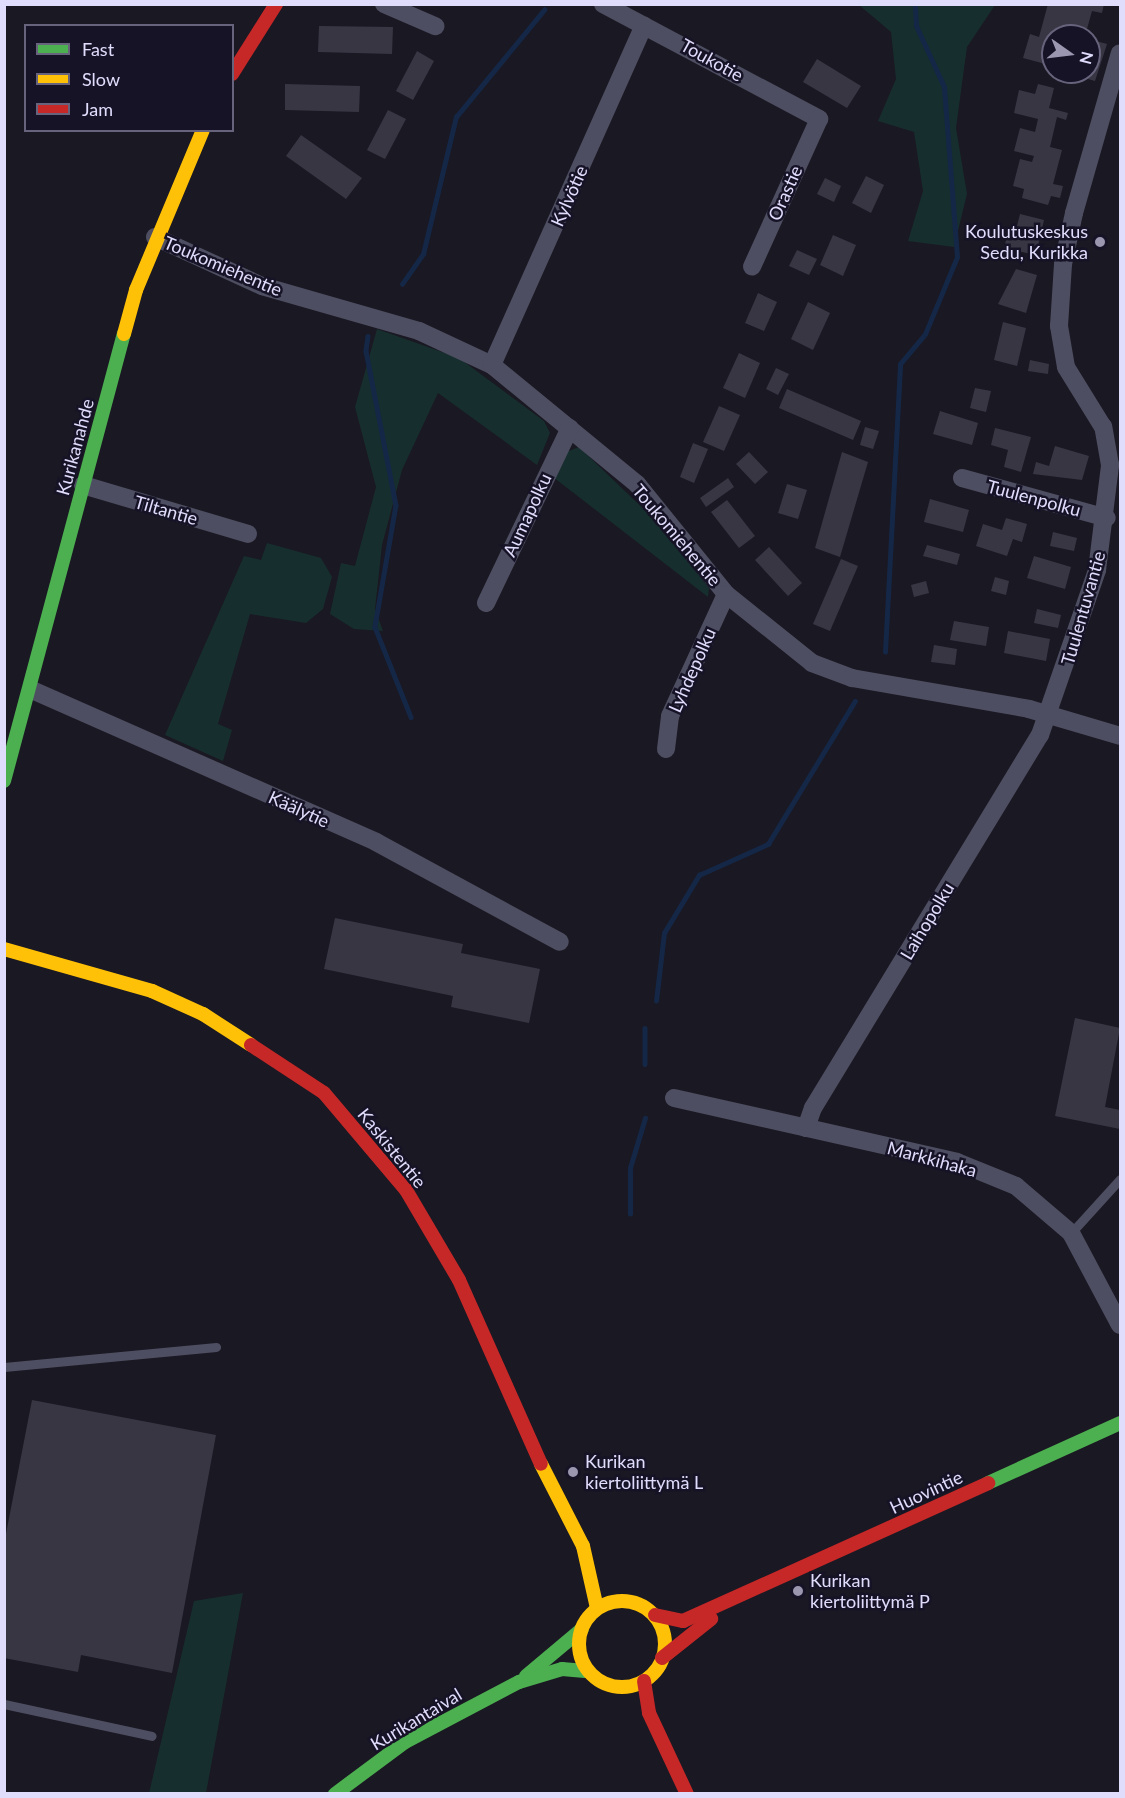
<!DOCTYPE html>
<meta charset="utf-8">
<style>
body{margin:0}
#map{position:relative;width:1125px;height:1798px;overflow:hidden;background:#1a1822;font-family:Lato,sans-serif}
div>[style]{position:absolute}
[style*='--x']{left:calc(var(--x)*1px);top:calc(var(--y)*1px);width:calc(var(--w)*1px);rotate:calc(var(--a)*1deg)}
.green>*{inset:0;background:#172e2e}
.stream>*{height:4.5px;margin:-2.25px;padding:0 2.25px;transform-origin:2.25px;border-radius:2.25px;background:#152746}
.building>*{inset:0;background:#393644}
.lane>*{height:9px;margin:-4.5px;padding:0 4.5px;transform-origin:4.5px;border-radius:4.5px;background:#4e4e62}
.street>*{height:18px;margin:-9px;padding:0 9px;transform-origin:9px;border-radius:9px;background:#4e4e62}
.fast>*{height:14px;margin:-7px;padding:0 7px;transform-origin:7px;border-radius:7px;background:#4caf50}
.slow>*{height:14px;margin:-7px;padding:0 7px;transform-origin:7px;border-radius:7px;background:#ffc107}
.slow>.ring{margin:-7px;padding:0;box-sizing:content-box;background:none;border:14px solid #ffc107;border-radius:50%}
.jam>*{height:14px;margin:-7px;padding:0 7px;transform-origin:7px;border-radius:7px;background:#c62828}
.dots>*{width:16px;height:16px;translate:-50% -50%;box-sizing:border-box;border:3px solid #161327;border-radius:50%}
span{translate:-50% -50%;white-space:nowrap;text-align:center;line-height:1.15;-webkit-text-stroke:5px #161327;paint-order:stroke}
.street-label{font-size:18px;color:#e0dcfc}
.poi-label{font-size:18px;color:#e0dcfc}
.right{translate:-100% -50%;text-align:right}
.left{translate:0 -50%;text-align:left}
.frame{position:absolute;inset:0;border:6px solid #e0dcfc;pointer-events:none}
.legend{position:absolute;left:24px;top:24px;width:210px;height:108px;box-sizing:border-box;background:#161327;border:2px solid #67637c;margin:0;padding:8px 10px;list-style:none;font-size:18px;color:#e0dcfc}
.legend li{display:flex;align-items:center;gap:12px;height:30px}
.legend b{width:30px;border:2px solid #67637c}
.north{position:absolute;left:1041px;top:24px;width:60px;height:60px;box-sizing:border-box;background:#161327;border:2px solid #67637c;border-radius:50%;rotate:104deg;font-size:16px;font-weight:700;line-height:24px;text-align:center;color:#e0dcfc}
.north::after{content:'';display:block;margin:auto;width:21px;height:27px;background:#9b97b0;clip-path:polygon(50% 0,100% 100%,50% 72%,0 100%)}
</style>
<div id="map">
<div class="green">
<div style="clip-path:polygon(859px 5px,995px 5px,967px 47px,956px 128px,967px 194px,954px 247px,908px 241px,923px 191px,914px 132px,878px 121px,896px 79px,891px 32px)"></div>
<div style="clip-path:polygon(377px 329px,459px 358px,544px 421px,550px 433px,537px 465px,438px 393px,402px 470px,382px 545px,375px 609px,383px 631px,354px 629px,330px 614px,341px 563px,355px 566px,376px 487px,355px 407px)"></div>
<div style="clip-path:polygon(579px 447px,653px 518px,709px 588px,708px 597px,553px 477px,566px 452px)"></div>
<div style="clip-path:polygon(267px 543px,321px 558px,332px 577px,323px 609px,306px 623px,250px 614px,218px 724px,232px 730px,223px 761px,165px 735px,244px 556px,261px 560px)"></div>
<div style="clip-path:polygon(243px 1593px,206px 1793px,149px 1793px,194px 1601px)"></div>
</div>
<div class="stream">
<div style="--x:402;--y:284;--w:37;--a:-55"></div>
<div style="--x:423;--y:254;--w:141;--a:-76.5"></div>
<div style="--x:456;--y:117;--w:139;--a:-50.6"></div>
<div style="--x:368;--y:336;--w:15;--a:98"></div>
<div style="--x:366;--y:351;--w:157;--a:79"></div>
<div style="--x:396;--y:505;--w:124;--a:99.8"></div>
<div style="--x:375;--y:627;--w:97;--a:68.2"></div>
<div style="--x:885;--y:652;--w:288;--a:-87"></div>
<div style="--x:900;--y:364;--w:39;--a:-50"></div>
<div style="--x:925;--y:334;--w:83;--a:-67.4"></div>
<div style="--x:957;--y:257;--w:170;--a:-94.4"></div>
<div style="--x:944;--y:87;--w:67;--a:-114.7"></div>
<div style="--x:916;--y:26;--w:22;--a:-93"></div>
<div style="--x:656;--y:1001;--w:68;--a:-83.3"></div>
<div style="--x:664;--y:933;--w:68;--a:-58.9"></div>
<div style="--x:699;--y:875;--w:76;--a:-24.2"></div>
<div style="--x:768;--y:844;--w:167;--a:-58.7"></div>
<div style="--x:645;--y:1028;--w:36;--a:90"></div>
<div style="--x:630;--y:1214;--w:46;--a:-90"></div>
<div style="--x:630;--y:1168;--w:52;--a:-73.3"></div>
</div>
<div class="building">
<div style="clip-path:polygon(1048px 4px,1104px 4px,1102px 13px,1092px 11px,1085px 36px,1053px 36px,1053px 66px,1023px 58px,1030px 34px,1039px 37px)"></div>
<div style="clip-path:polygon(319px 26px,393px 27px,392px 54px,318px 52px)"></div>
<div style="clip-path:polygon(1092px 40px,1107px 44px,1095px 81px,1074px 75px,1089px 72px)"></div>
<div style="clip-path:polygon(417px 51px,434px 61px,413px 100px,396px 91px)"></div>
<div style="clip-path:polygon(817px 59px,861px 86px,847px 108px,803px 82px)"></div>
<div style="clip-path:polygon(285px 84px,360px 86px,359px 112px,285px 110px)"></div>
<div style="clip-path:polygon(1038px 84px,1054px 88px,1049px 108px,1068px 113px,1066px 120px,1057px 117px,1050px 147px,1062px 150px,1053px 184px,1063px 186px,1060px 198px,1051px 196px,1048px 205px,1022px 198px,1024px 189px,1013px 186px,1020px 159px,1032px 162px,1034px 156px,1014px 151px,1020px 128px,1035px 132px,1038px 119px,1014px 113px,1019px 90px,1035px 94px)"></div>
<div style="clip-path:polygon(388px 110px,406px 119px,385px 159px,367px 150px)"></div>
<div style="clip-path:polygon(301px 135px,362px 178px,346px 199px,286px 156px)"></div>
<div style="clip-path:polygon(866px 176px,884px 185px,871px 213px,852px 203px)"></div>
<div style="clip-path:polygon(825px 178px,841px 186px,834px 202px,817px 194px)"></div>
<div style="clip-path:polygon(1020px 214px,1044px 220px,1036px 255px,1004px 248px,1008px 232px,1015px 234px)"></div>
<div style="clip-path:polygon(833px 235px,856px 245px,843px 276px,820px 265px)"></div>
<div style="clip-path:polygon(797px 250px,817px 259px,809px 275px,789px 266px)"></div>
<div style="clip-path:polygon(1016px 269px,1037px 275px,1026px 313px,998px 304px)"></div>
<div style="clip-path:polygon(758px 293px,777px 302px,764px 331px,745px 323px)"></div>
<div style="clip-path:polygon(808px 302px,830px 313px,813px 350px,791px 339px)"></div>
<div style="clip-path:polygon(1003px 322px,1026px 328px,1017px 366px,994px 360px)"></div>
<div style="clip-path:polygon(739px 353px,760px 363px,745px 398px,723px 388px)"></div>
<div style="clip-path:polygon(1030px 360px,1049px 364px,1048px 374px,1028px 371px)"></div>
<div style="clip-path:polygon(776px 368px,789px 374px,778px 395px,766px 389px)"></div>
<div style="clip-path:polygon(975px 388px,991px 391px,986px 412px,970px 408px)"></div>
<div style="clip-path:polygon(787px 389px,861px 421px,853px 440px,779px 408px)"></div>
<div style="clip-path:polygon(719px 406px,740px 415px,724px 451px,703px 442px)"></div>
<div style="clip-path:polygon(940px 411px,978px 423px,972px 445px,933px 434px)"></div>
<div style="clip-path:polygon(865px 427px,879px 431px,873px 449px,860px 445px)"></div>
<div style="clip-path:polygon(995px 428px,1031px 437px,1021px 472px,1004px 467px,1008px 450px,991px 445px)"></div>
<div style="clip-path:polygon(693px 443px,708px 449px,694px 483px,680px 477px)"></div>
<div style="clip-path:polygon(1055px 446px,1089px 456px,1082px 480px,1033px 474px,1036px 462px,1049px 466px)"></div>
<div style="clip-path:polygon(749px 452px,768px 472px,755px 484px,736px 464px)"></div>
<div style="clip-path:polygon(842px 452px,868px 462px,840px 557px,815px 548px)"></div>
<div style="clip-path:polygon(728px 478px,734px 487px,706px 507px,700px 498px)"></div>
<div style="clip-path:polygon(787px 484px,807px 490px,798px 519px,778px 513px)"></div>
<div style="clip-path:polygon(930px 499px,969px 510px,963px 532px,924px 522px)"></div>
<div style="clip-path:polygon(727px 500px,755px 536px,739px 548px,711px 512px)"></div>
<div style="clip-path:polygon(1006px 518px,1027px 524px,1022px 542px,1013px 539px,1007px 556px,976px 546px,983px 524px,1002px 530px)"></div>
<div style="clip-path:polygon(1053px 532px,1077px 538px,1074px 551px,1050px 546px)"></div>
<div style="clip-path:polygon(927px 545px,960px 554px,957px 565px,923px 556px)"></div>
<div style="clip-path:polygon(769px 547px,802px 583px,788px 596px,755px 560px)"></div>
<div style="clip-path:polygon(1034px 556px,1071px 567px,1065px 589px,1027px 578px)"></div>
<div style="clip-path:polygon(841px 559px,858px 566px,830px 631px,813px 624px)"></div>
<div style="clip-path:polygon(995px 577px,1009px 581px,1006px 595px,991px 591px)"></div>
<div style="clip-path:polygon(926px 581px,929px 593px,914px 597px,911px 585px)"></div>
<div style="clip-path:polygon(1037px 609px,1061px 615px,1058px 628px,1034px 623px)"></div>
<div style="clip-path:polygon(954px 621px,989px 627px,986px 646px,950px 640px)"></div>
<div style="clip-path:polygon(1008px 631px,1050px 639px,1046px 661px,1004px 653px)"></div>
<div style="clip-path:polygon(934px 645px,957px 649px,955px 665px,931px 662px)"></div>
<div style="clip-path:polygon(335px 918px,463px 944px,461px 953px,540px 969px,529px 1023px,451px 1007px,453px 996px,324px 969px)"></div>
<div style="clip-path:polygon(1075px 1018px,1120px 1028px,1105px 1107px,1120px 1110px,1120px 1129px,1055px 1116px)"></div>
<div style="clip-path:polygon(32px 1400px,216px 1435px,172px 1673px,81px 1655px,78px 1672px,4px 1658px,4px 1544px)"></div>
</div>
<div class="lane">
<div style="--x:1071;--y:1233;--w:73;--a:-47.8"></div>
<div style="--x:4;--y:1367;--w:213;--a:-5.4"></div>
<div style="--x:4;--y:1704;--w:151;--a:12.2"></div>
</div>
<div class="street">
<div style="--x:384;--y:4;--w:56;--a:23.3"></div>
<div style="--x:603;--y:4;--w:245;--a:28"></div>
<div style="--x:819;--y:119;--w:162;--a:114.4"></div>
<div style="--x:155;--y:237;--w:118;--a:24.6"></div>
<div style="--x:262;--y:286;--w:163;--a:16"></div>
<div style="--x:419;--y:331;--w:81;--a:25"></div>
<div style="--x:492;--y:365;--w:188;--a:39.4"></div>
<div style="--x:637;--y:484;--w:141;--a:51"></div>
<div style="--x:726;--y:594;--w:110;--a:38.7"></div>
<div style="--x:812;--y:663;--w:43;--a:20.6"></div>
<div style="--x:852;--y:678;--w:180;--a:9.9"></div>
<div style="--x:1029;--y:709;--w:95;--a:16.5"></div>
<div style="--x:492;--y:365;--w:372;--a:-65.9"></div>
<div style="--x:962;--y:478;--w:150;--a:15.4"></div>
<div style="--x:83;--y:485;--w:172;--a:16.5"></div>
<div style="--x:486;--y:603;--w:194;--a:-64.4"></div>
<div style="--x:32;--y:690;--w:376;--a:23.8"></div>
<div style="--x:376;--y:842;--w:209;--a:28.5"></div>
<div style="--x:666;--y:749;--w:33;--a:-83"></div>
<div style="--x:670;--y:716;--w:134;--a:-65.3"></div>
<div style="--x:674;--y:1098;--w:290;--a:12.7"></div>
<div style="--x:957;--y:1162;--w:64;--a:22.1"></div>
<div style="--x:1016;--y:1186;--w:72;--a:40.5"></div>
<div style="--x:1071;--y:1233;--w:104;--a:62"></div>
<div style="--x:806;--y:1128;--w:21;--a:-71"></div>
<div style="--x:813;--y:1108;--w:437;--a:-58.7"></div>
<div style="--x:1040;--y:735;--w:175;--a:-70.9"></div>
<div style="--x:1097;--y:570;--w:106;--a:-82.9"></div>
<div style="--x:1110;--y:465;--w:39;--a:-100"></div>
<div style="--x:1103;--y:427;--w:70;--a:-121.7"></div>
<div style="--x:1066;--y:367;--w:42;--a:-99.7"></div>
<div style="--x:1059;--y:326;--w:62;--a:-86.3"></div>
<div style="--x:1063;--y:264;--w:52;--a:-77.8"></div>
<div style="--x:1074;--y:213;--w:166;--a:-74"></div>
</div>
<div class="fast">
<div style="--x:4;--y:781;--w:463;--a:-75"></div>
<div style="--x:988;--y:1483;--w:145;--a:-24.4"></div>
<div style="--x:526;--y:1676;--w:73;--a:-40"></div>
<div style="--x:335;--y:1794;--w:87;--a:-36.6"></div>
<div style="--x:405;--y:1742;--w:129;--a:-27.8"></div>
<div style="--x:519;--y:1682;--w:45;--a:-16.8"></div>
<div style="--x:562;--y:1669;--w:23;--a:5"></div>
</div>
<div class="slow">
<div style="--x:124;--y:334;--w:46;--a:-74.7"></div>
<div style="--x:136;--y:290;--w:173;--a:-67.3"></div>
<div style="--x:4;--y:949;--w:154;--a:15.8"></div>
<div style="--x:152;--y:991;--w:56;--a:24.3"></div>
<div style="--x:203;--y:1014;--w:57;--a:32.9"></div>
<div style="--x:541;--y:1464;--w:92;--a:62.9"></div>
<div style="--x:583;--y:1546;--w:64;--a:77.3"></div>
<div class="ring" style="left:579px;top:1601px;width:72px;height:72px"></div>
</div>
<div class="jam">
<div style="--x:232;--y:74;--w:83;--a:-57.8"></div>
<div style="--x:251;--y:1045;--w:87;--a:33.3"></div>
<div style="--x:324;--y:1093;--w:127;--a:49.8"></div>
<div style="--x:406;--y:1190;--w:104;--a:59.5"></div>
<div style="--x:459;--y:1280;--w:201;--a:66"></div>
<div style="--x:655;--y:1615;--w:29;--a:12"></div>
<div style="--x:683;--y:1621;--w:335;--a:-24.3"></div>
<div style="--x:662;--y:1658;--w:63;--a:-38.5"></div>
<div style="--x:644;--y:1681;--w:32;--a:81"></div>
<div style="--x:649;--y:1713;--w:89;--a:64.9"></div>
</div>
<div class="dots">
<div style="left:1100px;top:242px;background:#9b97b0"></div>
<div style="left:573px;top:1472px;background:#9b97b0"></div>
<div style="left:798px;top:1591px;background:#9b97b0"></div>
</div>
<div class="street-label">
<span style="left:712px;top:60px;rotate:29deg">Toukotie</span>
<span style="left:785px;top:193px;rotate:-66deg">Orastie</span>
<span style="left:569px;top:196px;rotate:-66deg">Kylvötie</span>
<span style="left:223px;top:266px;rotate:23deg">Toukomiehentie</span>
<span style="left:75px;top:447px;rotate:-75deg">Kurikanahde</span>
<span style="left:1034px;top:498px;rotate:15deg">Tuulenpolku</span>
<span style="left:166px;top:510px;rotate:16deg">Tiltantie</span>
<span style="left:527px;top:515px;rotate:-65deg">Aumapolku</span>
<span style="left:677px;top:535px;rotate:50deg">Toukomiehentie</span>
<span style="left:1083px;top:608px;rotate:-74deg">Tuulentuvantie</span>
<span style="left:692px;top:670px;rotate:-66deg">Lyhdepolku</span>
<span style="left:299px;top:809px;rotate:24deg">Käälytie</span>
<span style="left:927px;top:921px;rotate:-59deg">Laihopolku</span>
<span style="left:392px;top:1148px;rotate:51deg">Kaskistentie</span>
<span style="left:932px;top:1159px;rotate:15deg">Markkihaka</span>
<span style="left:926px;top:1492px;rotate:-25deg">Huovintie</span>
<span style="left:416px;top:1719px;rotate:-31deg">Kurikantaival</span>
</div>
<div class="poi-label">
<span class="right" style="left:1088px;top:242px">Koulutuskeskus<br>Sedu, Kurikka</span>
<span class="left" style="left:585px;top:1472px">Kurikan<br>kiertoliittymä L</span>
<span class="left" style="left:810px;top:1591px">Kurikan<br>kiertoliittymä P</span>
</div>
<div class="frame"></div>
<ul class="legend">
<li><b style="height:8px;background:#4caf50"></b>Fast</li>
<li><b style="height:8px;background:#ffc107"></b>Slow</li>
<li><b style="height:8px;background:#c62828"></b>Jam</li>
</ul>
<div class="north">N</div>
</div>
